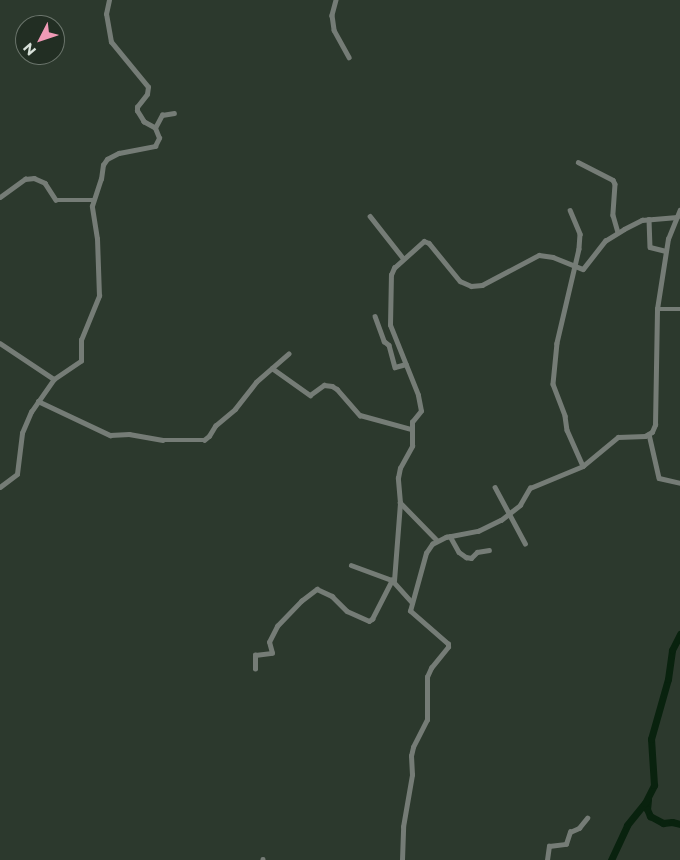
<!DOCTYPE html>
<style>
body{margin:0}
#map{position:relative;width:680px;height:860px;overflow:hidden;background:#2c392d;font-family:Montserrat,sans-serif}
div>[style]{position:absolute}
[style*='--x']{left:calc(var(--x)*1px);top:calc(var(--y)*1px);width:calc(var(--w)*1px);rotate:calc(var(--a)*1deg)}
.river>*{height:7px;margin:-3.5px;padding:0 3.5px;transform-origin:3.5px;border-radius:3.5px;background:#09220e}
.minor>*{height:4.5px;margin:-2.25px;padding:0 2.25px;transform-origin:2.25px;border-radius:2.25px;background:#757c76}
span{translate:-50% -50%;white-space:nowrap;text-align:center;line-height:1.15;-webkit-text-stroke:5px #222e23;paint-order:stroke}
.north{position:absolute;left:15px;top:15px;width:50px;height:50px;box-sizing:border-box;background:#222e23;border:1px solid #6b756c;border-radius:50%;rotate:229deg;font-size:14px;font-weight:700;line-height:20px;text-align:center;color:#d8e0d9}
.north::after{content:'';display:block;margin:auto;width:18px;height:22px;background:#f09ab6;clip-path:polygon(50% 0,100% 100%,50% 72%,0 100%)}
</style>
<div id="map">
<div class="river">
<div style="--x:648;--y:800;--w:9;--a:96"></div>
<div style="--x:647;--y:809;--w:8;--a:67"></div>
<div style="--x:650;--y:816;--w:15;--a:28"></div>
<div style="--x:663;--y:823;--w:9;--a:-6"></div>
<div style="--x:672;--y:822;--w:8;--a:14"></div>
<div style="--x:611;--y:860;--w:38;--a:-65"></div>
<div style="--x:627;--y:825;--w:28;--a:-51"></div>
<div style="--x:645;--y:803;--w:20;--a:-63"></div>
<div style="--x:654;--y:785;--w:46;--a:-93.7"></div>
<div style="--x:651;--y:739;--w:62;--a:-74.2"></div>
<div style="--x:668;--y:679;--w:29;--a:-82"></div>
<div style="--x:672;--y:650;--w:18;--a:-63"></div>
</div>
<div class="minor">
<div style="--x:336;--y:0;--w:16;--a:105"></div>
<div style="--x:332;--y:15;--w:15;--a:82"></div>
<div style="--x:334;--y:30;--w:31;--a:61"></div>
<div style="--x:155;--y:128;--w:15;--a:-62"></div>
<div style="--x:162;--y:115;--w:12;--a:-9"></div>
<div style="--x:578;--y:162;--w:39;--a:27"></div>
<div style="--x:613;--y:180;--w:4;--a:63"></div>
<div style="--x:615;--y:184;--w:31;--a:94"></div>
<div style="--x:613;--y:215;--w:18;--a:74"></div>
<div style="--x:0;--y:197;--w:31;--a:-36"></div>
<div style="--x:25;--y:179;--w:9;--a:-6"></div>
<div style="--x:34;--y:178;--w:12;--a:24"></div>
<div style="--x:45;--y:183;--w:20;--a:57"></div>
<div style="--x:56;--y:200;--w:37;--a:0"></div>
<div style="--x:570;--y:210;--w:26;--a:67"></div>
<div style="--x:580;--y:234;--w:15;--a:94"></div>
<div style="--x:579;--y:249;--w:97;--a:103.2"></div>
<div style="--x:557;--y:343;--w:41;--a:95.6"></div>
<div style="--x:553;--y:384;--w:34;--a:69"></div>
<div style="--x:565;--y:416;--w:14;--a:82"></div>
<div style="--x:567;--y:430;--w:39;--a:66"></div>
<div style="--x:370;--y:216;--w:53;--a:51.8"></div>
<div style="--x:649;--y:219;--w:28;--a:88"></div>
<div style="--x:650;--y:247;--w:16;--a:14"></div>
<div style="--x:657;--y:309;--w:23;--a:0"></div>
<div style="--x:375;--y:316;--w:27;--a:70"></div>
<div style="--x:384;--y:341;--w:6;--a:39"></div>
<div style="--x:389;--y:345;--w:23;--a:75"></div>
<div style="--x:395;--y:367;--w:11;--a:-15"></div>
<div style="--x:0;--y:343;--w:65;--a:33.7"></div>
<div style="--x:272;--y:368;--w:47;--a:35.4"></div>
<div style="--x:310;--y:395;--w:17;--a:-36"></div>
<div style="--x:324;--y:385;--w:8;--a:7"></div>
<div style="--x:332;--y:386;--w:6;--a:31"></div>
<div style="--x:337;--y:389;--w:35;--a:49"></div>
<div style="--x:360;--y:415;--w:53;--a:15.4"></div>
<div style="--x:38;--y:401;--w:80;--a:25.3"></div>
<div style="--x:110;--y:435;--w:19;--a:-3"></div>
<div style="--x:129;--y:434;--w:34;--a:10"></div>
<div style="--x:162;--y:440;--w:42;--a:0"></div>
<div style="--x:204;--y:440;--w:6;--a:-39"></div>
<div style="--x:209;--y:436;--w:12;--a:-59"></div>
<div style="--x:215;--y:426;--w:26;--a:-40"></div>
<div style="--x:235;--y:409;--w:34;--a:-52"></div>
<div style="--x:256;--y:382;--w:43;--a:-41.2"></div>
<div style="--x:649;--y:434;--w:45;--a:77.2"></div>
<div style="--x:659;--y:478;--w:22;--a:13"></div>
<div style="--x:0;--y:487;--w:21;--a:-37"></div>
<div style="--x:17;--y:474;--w:41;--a:-83"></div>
<div style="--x:22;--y:433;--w:23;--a:-67"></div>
<div style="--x:31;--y:412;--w:40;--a:-55.1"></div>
<div style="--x:54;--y:379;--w:32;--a:-34"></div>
<div style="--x:81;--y:361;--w:21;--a:-90"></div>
<div style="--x:81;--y:340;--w:48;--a:-67.8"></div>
<div style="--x:99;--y:296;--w:57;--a:-92"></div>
<div style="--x:97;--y:239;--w:33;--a:-99"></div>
<div style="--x:92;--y:206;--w:28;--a:-72"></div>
<div style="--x:101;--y:179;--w:14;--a:-82"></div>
<div style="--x:103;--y:165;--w:7;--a:-56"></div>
<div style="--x:107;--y:159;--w:13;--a:-27"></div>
<div style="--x:119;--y:153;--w:37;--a:-11"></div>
<div style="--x:155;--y:146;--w:9;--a:-63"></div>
<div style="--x:159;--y:138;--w:11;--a:-112"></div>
<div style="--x:155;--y:128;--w:13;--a:-151"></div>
<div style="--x:144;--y:122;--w:13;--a:-122"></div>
<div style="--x:137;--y:111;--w:4;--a:-90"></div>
<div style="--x:137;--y:107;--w:16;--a:-52"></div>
<div style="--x:147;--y:94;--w:7;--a:-82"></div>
<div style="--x:148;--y:87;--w:58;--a:-129.4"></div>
<div style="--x:111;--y:42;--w:28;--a:-100"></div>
<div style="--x:106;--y:14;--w:14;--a:-78"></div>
<div style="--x:495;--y:487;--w:64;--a:61.8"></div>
<div style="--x:450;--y:536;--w:18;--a:61"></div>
<div style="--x:459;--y:552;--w:9;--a:36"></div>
<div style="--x:466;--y:557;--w:5;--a:11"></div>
<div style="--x:471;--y:558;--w:8;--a:-45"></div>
<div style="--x:477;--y:552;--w:12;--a:-9"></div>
<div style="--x:437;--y:541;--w:53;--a:-134.2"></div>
<div style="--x:400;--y:503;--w:25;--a:-95"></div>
<div style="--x:398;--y:478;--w:10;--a:-79"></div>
<div style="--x:400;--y:468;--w:25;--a:-61"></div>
<div style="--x:412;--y:446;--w:24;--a:-90"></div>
<div style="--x:412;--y:422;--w:14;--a:-51"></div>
<div style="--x:421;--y:411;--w:16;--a:-101"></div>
<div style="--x:418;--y:395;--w:75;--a:-111.8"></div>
<div style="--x:390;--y:325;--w:50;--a:-88.9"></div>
<div style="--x:391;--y:275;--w:8;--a:-67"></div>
<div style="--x:394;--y:268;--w:40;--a:-42"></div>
<div style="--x:424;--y:241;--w:5;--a:22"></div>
<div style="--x:429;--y:243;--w:49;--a:50.8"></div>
<div style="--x:460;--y:281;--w:12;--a:24"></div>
<div style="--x:471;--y:286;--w:11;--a:-5"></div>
<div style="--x:482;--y:285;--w:64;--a:-27.8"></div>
<div style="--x:539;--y:255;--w:14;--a:8"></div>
<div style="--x:553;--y:257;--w:32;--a:22"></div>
<div style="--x:583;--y:269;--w:36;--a:-52"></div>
<div style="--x:605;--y:241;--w:22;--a:-32"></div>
<div style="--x:624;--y:229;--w:20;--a:-27"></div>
<div style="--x:642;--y:220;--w:35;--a:-5"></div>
<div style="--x:351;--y:565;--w:44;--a:20.1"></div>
<div style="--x:394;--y:581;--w:78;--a:-85.6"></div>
<div style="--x:255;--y:669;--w:14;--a:-90"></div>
<div style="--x:255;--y:655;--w:17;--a:-7"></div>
<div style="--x:272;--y:653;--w:11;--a:-105"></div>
<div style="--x:269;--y:642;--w:18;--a:-63"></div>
<div style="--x:277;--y:626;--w:35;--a:-46"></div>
<div style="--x:301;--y:601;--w:20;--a:-37"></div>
<div style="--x:317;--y:589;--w:17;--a:25"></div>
<div style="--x:332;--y:596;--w:21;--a:45"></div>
<div style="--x:347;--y:611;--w:24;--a:24"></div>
<div style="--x:369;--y:621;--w:4;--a:-34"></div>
<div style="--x:372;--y:619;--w:44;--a:-62.9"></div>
<div style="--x:392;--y:580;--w:30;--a:48"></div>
<div style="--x:263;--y:859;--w:1;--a:90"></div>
<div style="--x:402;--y:860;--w:33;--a:-88"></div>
<div style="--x:403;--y:827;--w:53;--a:-80.2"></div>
<div style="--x:412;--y:775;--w:19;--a:-93"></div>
<div style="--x:411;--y:756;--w:9;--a:-77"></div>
<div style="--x:413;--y:747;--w:30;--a:-63"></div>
<div style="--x:427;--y:720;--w:43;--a:-90"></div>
<div style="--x:427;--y:677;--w:10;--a:-66"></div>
<div style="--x:431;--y:668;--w:27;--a:-51"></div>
<div style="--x:448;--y:647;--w:3;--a:-90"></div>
<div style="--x:448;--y:644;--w:50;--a:-139"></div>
<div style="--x:410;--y:611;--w:60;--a:-74.6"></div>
<div style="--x:426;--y:553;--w:11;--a:-56"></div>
<div style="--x:432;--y:544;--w:16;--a:-27"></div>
<div style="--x:446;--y:537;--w:33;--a:-11"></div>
<div style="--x:478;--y:531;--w:25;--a:-26"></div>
<div style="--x:501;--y:520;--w:24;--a:-38"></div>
<div style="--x:520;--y:505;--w:20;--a:-60"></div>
<div style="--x:530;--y:488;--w:57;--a:-22.5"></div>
<div style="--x:583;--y:466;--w:45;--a:-39.6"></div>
<div style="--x:618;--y:437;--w:27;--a:-2"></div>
<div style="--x:645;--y:436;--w:8;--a:-30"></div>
<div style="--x:652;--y:432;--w:8;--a:-67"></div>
<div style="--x:655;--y:425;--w:116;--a:-89"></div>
<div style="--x:657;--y:309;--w:71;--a:-81.1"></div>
<div style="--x:668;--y:239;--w:31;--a:-68"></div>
<div style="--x:547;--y:860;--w:14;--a:-82"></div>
<div style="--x:549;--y:846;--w:17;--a:-7"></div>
<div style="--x:566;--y:844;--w:13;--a:-72"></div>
<div style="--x:570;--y:832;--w:10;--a:-24"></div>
<div style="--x:579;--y:828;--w:13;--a:-51"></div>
</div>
<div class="north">N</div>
</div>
